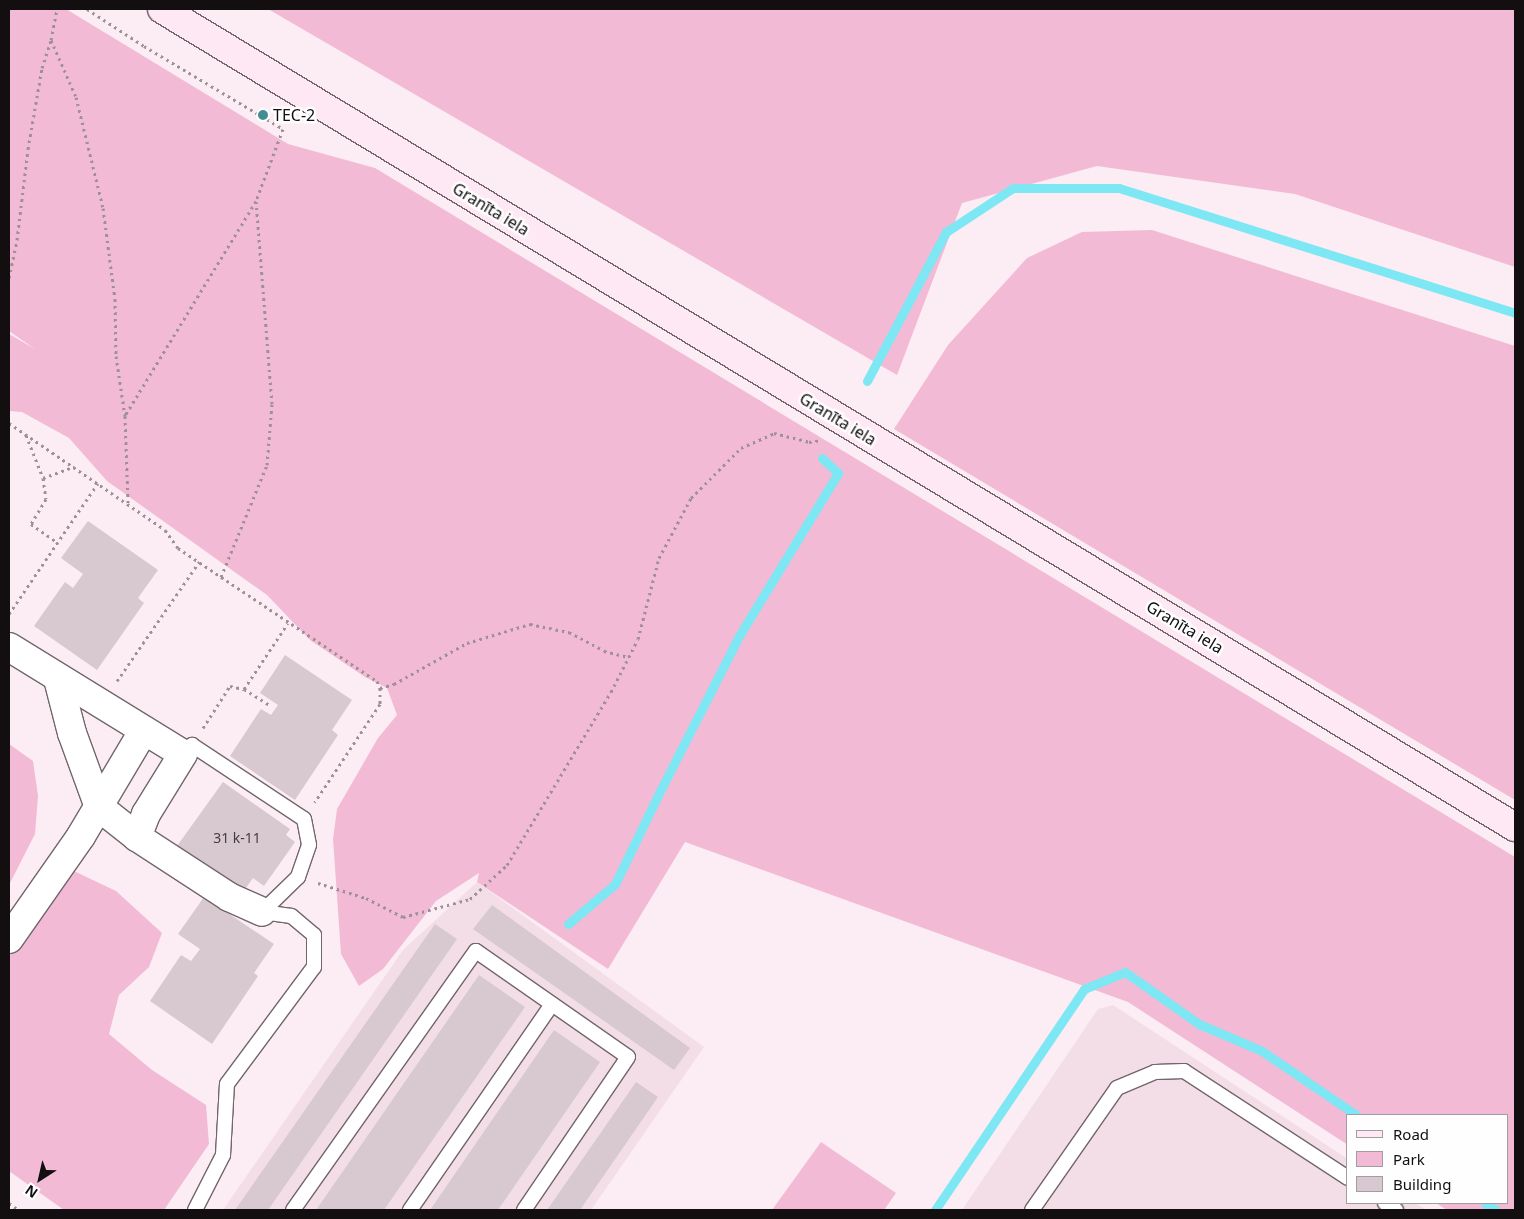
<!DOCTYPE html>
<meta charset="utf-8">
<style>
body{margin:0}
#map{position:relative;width:1524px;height:1219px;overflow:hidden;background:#fbedf3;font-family:"Noto Sans",sans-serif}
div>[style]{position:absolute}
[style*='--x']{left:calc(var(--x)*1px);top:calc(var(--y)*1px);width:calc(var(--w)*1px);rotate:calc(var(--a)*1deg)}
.built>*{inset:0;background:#f3dee8}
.green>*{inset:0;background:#f3bad5}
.stream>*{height:9px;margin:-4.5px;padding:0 4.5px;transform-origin:4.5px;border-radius:4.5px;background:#7de7f3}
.building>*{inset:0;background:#d7c9cf}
.path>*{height:3px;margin-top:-1.5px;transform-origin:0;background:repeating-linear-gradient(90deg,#9c9196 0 2.5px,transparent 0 6.5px)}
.roads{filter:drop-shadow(1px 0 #72666c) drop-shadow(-1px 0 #72666c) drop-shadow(0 1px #72666c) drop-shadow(0 -1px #72666c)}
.lane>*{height:14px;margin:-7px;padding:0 7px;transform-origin:7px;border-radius:7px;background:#fff}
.street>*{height:28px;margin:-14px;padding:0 14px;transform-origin:14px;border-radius:14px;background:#fff}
.secondary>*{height:28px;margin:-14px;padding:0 14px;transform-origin:14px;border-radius:14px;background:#fee8f3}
.dots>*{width:14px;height:14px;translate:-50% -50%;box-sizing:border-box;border:2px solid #fefefe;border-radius:50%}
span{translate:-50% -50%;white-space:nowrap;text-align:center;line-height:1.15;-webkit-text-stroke:5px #fefefe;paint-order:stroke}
.number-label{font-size:14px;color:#443d40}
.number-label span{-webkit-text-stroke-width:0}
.poi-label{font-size:16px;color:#130e10}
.left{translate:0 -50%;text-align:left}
.street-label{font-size:16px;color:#130e10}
.frame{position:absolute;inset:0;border:10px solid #130e10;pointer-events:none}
.legend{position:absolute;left:1346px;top:1114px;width:162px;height:90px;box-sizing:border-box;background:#fefefe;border:1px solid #a09e9f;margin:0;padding:6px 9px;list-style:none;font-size:15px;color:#130e10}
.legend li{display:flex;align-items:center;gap:10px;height:25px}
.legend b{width:25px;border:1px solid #a09e9f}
.north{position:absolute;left:15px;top:1154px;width:50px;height:50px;-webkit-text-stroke:4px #fefefe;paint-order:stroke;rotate:215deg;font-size:14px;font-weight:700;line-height:20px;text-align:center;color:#130e10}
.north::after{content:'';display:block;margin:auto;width:18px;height:22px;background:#130e10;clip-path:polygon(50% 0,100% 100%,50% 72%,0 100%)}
</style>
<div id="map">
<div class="built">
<div style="clip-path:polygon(477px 882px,704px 1047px,591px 1210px,223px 1210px,403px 950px)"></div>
<div style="clip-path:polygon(1113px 1005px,1348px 1159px,1348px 1203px,1415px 1203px,1427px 1210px,962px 1210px,1098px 1009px)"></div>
</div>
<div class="green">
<div style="clip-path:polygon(9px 9px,66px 9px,288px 144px,375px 168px,1515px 857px,1515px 1210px,1447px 1210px,1436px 1203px,1508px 1203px,1508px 1115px,1348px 1115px,1348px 1145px,1128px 1002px,685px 842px,608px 969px,477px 882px,479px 873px,436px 901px,383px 969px,359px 986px,341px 954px,333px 839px,337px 809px,378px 738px,397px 715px,387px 688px,365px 677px,310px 640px,267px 595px,107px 481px,69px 438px,22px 412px,9px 411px,9px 334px,35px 349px,9px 331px)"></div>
<div style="clip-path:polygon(268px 9px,1515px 9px,1515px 267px,1295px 194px,1097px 166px,962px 203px,897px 375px)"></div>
<div style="clip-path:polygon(1152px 230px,1515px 346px,1515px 800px,894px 429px,948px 345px,1027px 258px,1082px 232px)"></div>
<div style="clip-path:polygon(9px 744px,33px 761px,38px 796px,35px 834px,9px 885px)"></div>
<div style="clip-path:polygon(59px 864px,116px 891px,162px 933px,149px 967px,119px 995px,109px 1034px,152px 1070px,206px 1105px,209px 1144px,164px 1210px,64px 1210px,9px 1171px,9px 949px)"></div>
<div style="clip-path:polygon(821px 1142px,896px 1193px,884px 1210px,772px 1210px)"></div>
</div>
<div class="stream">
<div style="--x:867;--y:381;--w:169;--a:-62.1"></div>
<div style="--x:946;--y:232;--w:80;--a:-33.3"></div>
<div style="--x:1013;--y:188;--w:106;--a:0"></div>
<div style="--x:1119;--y:188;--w:415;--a:17.5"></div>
<div style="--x:568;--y:924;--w:62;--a:-40.4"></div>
<div style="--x:615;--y:884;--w:97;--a:-64.2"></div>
<div style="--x:657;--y:797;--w:181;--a:-63"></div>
<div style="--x:739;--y:636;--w:191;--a:-58.7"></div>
<div style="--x:838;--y:473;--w:22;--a:-137"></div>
<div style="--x:1485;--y:1203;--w:13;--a:32"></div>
<div style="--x:935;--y:1210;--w:267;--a:-56"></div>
<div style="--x:1084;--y:989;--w:44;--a:-22.5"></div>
<div style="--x:1125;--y:972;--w:90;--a:35.1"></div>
<div style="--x:1199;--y:1024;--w:69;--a:23.2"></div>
<div style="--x:1262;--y:1051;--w:114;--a:34.2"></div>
</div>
<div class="building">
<div style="clip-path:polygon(88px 521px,158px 570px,138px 598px,144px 603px,97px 670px,34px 626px,65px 582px,73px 588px,83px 574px,61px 558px)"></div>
<div style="clip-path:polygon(285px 655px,352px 700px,332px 730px,338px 735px,295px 800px,230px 756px,261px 709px,271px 715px,278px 705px,260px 693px)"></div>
<div style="clip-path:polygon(223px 782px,290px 829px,286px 835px,295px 842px,264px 886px,253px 878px,243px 892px,177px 846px)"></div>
<div style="clip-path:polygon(204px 897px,274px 944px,254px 973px,258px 976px,212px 1044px,150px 1001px,181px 955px,191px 961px,200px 949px,178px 934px)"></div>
<div style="clip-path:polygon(492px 905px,690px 1048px,674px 1070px,473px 929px)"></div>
<div style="clip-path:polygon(435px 924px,457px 939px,268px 1210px,235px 1210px)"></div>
<div style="clip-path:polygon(479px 975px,525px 1007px,384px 1210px,316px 1210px)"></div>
<div style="clip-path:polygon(554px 1030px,600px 1062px,498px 1210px,430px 1210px)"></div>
<div style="clip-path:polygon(636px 1082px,658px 1097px,580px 1210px,547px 1210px)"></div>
</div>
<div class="path">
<div style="--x:87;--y:9;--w:68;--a:33"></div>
<div style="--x:144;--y:46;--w:162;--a:30.8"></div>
<div style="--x:283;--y:129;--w:77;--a:110.6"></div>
<div style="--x:256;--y:201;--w:252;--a:121.4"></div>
<div style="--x:51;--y:40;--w:62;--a:66.3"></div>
<div style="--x:76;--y:97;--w:114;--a:76.3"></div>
<div style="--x:103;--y:208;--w:92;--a:82.5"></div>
<div style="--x:115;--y:299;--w:57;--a:89"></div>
<div style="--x:116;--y:356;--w:61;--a:81.5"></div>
<div style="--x:125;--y:416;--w:87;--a:88"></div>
<div style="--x:9;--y:278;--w:39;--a:-78"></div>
<div style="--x:17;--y:240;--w:92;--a:-83.1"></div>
<div style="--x:28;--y:149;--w:82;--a:-80.2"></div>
<div style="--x:42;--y:68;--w:29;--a:-72"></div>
<div style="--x:51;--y:40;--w:32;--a:-79"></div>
<div style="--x:9;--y:423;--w:189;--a:34.4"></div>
<div style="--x:165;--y:530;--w:22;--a:54"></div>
<div style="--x:178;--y:548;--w:239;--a:33.8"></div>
<div style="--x:377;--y:681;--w:8;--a:67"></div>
<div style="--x:380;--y:688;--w:16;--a:90"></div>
<div style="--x:380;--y:704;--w:118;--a:123.6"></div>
<div style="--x:26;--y:435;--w:46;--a:68.4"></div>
<div style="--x:43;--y:478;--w:21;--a:82"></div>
<div style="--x:46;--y:499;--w:29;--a:121"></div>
<div style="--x:31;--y:524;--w:32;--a:35"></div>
<div style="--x:43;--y:478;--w:33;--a:-20"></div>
<div style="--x:221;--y:577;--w:121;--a:-67.7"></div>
<div style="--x:267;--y:465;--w:61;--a:-85.3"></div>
<div style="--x:272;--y:404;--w:203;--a:-94.5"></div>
<div style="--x:9;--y:614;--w:158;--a:-55.8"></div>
<div style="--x:117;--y:681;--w:145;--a:-55.4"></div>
<div style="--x:380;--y:688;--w:15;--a:-16"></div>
<div style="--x:394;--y:684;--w:84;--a:-29.3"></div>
<div style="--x:467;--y:643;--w:66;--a:-16.8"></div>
<div style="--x:530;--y:624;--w:40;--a:12"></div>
<div style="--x:569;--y:632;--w:40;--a:28"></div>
<div style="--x:604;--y:651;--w:25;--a:14"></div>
<div style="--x:244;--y:689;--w:79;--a:-56.3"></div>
<div style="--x:203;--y:728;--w:50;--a:-57.3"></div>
<div style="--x:230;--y:686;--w:14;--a:12"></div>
<div style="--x:244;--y:689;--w:32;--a:32"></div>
<div style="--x:318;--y:883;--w:50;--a:17.4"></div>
<div style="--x:366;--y:898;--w:42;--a:27.2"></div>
<div style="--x:403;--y:917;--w:69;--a:-15"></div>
<div style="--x:470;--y:899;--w:50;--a:-42.6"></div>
<div style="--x:507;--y:865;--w:202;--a:-59"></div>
<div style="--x:611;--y:692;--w:59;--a:-63"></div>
<div style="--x:638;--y:639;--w:84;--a:-75.5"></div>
<div style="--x:659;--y:558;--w:68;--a:-61.9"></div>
<div style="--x:691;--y:498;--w:71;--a:-45"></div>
<div style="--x:741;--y:448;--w:36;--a:-24"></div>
<div style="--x:774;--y:433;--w:36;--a:14"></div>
<div style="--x:809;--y:442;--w:12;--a:-9"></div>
<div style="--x:9;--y:1203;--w:12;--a:35"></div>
</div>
<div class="roads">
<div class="lane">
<div style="--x:183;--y:754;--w:13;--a:-45"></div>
<div style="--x:192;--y:745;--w:134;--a:33.5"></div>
<div style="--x:304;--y:819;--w:26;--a:79"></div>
<div style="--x:309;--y:845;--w:34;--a:109"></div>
<div style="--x:298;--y:877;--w:50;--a:135.8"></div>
<div style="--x:1385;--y:1203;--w:13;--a:32"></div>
<div style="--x:195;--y:1210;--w:62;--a:-63"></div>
<div style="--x:223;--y:1155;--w:71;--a:-86.8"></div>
<div style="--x:227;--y:1084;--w:146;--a:-53.4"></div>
<div style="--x:314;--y:967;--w:32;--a:-90"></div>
<div style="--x:314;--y:935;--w:30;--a:-140"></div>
<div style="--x:291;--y:916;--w:29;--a:-172"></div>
<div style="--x:293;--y:1210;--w:317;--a:-54.8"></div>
<div style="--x:476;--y:951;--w:185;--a:34.9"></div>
<div style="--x:628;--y:1057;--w:185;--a:124.2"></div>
<div style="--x:410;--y:1210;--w:250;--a:-55.4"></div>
<div style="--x:1032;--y:1210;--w:149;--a:-55.1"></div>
<div style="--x:1117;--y:1088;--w:41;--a:-22.8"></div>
<div style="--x:1155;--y:1072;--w:29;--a:-2"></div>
<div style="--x:1184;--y:1071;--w:196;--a:33.1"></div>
</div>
<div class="street">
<div style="--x:9;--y:647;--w:204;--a:31.6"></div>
<div style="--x:183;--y:754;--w:70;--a:121.7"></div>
<div style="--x:146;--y:814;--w:25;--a:111"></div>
<div style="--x:137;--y:837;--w:110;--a:33.1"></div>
<div style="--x:229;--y:897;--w:36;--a:24"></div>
<div style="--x:58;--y:679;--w:56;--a:75.5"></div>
<div style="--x:72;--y:733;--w:79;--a:70"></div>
<div style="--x:99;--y:807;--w:48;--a:38.3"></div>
<div style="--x:9;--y:939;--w:126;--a:-55"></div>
<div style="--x:81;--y:836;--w:123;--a:-59.3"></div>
</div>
<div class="secondary">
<div style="--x:162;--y:9;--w:1581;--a:31.16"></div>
</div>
</div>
<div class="dots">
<div style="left:263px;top:115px;background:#448b93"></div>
</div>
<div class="number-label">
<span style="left:237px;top:838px">31 k-11</span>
</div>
<div class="poi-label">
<span class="left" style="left:273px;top:115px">TEC-2</span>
</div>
<div class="street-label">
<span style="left:491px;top:209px;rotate:31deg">Granīta iela</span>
<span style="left:838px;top:419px;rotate:31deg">Granīta iela</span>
<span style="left:1185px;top:627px;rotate:31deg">Granīta iela</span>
</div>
<div class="frame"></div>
<ul class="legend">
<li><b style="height:6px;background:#fee8f3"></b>Road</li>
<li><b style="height:14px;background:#f3bad5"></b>Park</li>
<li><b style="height:14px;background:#d7c9cf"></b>Building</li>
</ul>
<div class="north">N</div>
</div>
